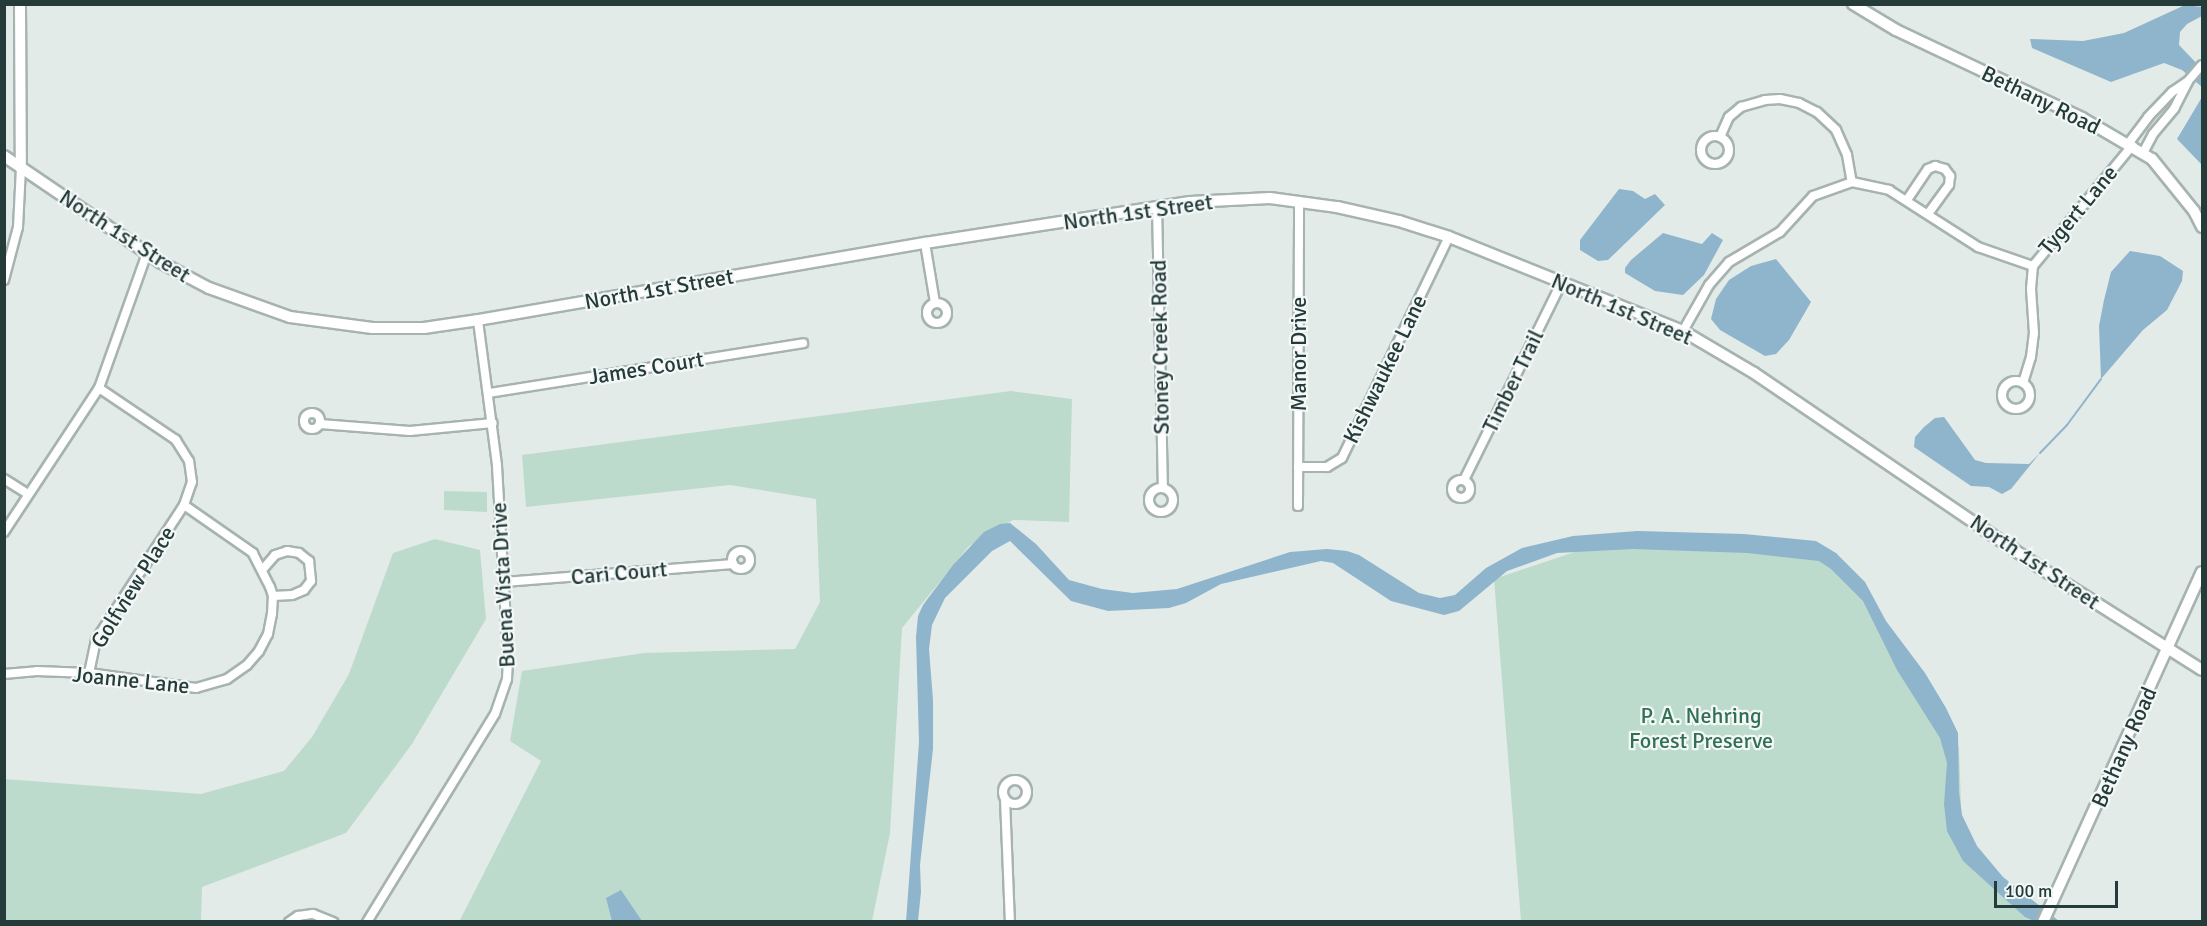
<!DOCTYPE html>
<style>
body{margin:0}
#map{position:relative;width:2207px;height:926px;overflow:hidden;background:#e3ebe9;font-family:Signika,sans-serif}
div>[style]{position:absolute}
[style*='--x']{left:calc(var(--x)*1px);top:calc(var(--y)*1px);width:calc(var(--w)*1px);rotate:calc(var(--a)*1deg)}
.green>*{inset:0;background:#bddbcc}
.water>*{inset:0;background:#8fb5cc}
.stream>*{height:2px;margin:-1px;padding:0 1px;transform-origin:1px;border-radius:1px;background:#8fb5cc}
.roads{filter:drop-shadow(2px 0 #a6b3b1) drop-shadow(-2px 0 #a6b3b1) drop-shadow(0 2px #a6b3b1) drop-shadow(0 -2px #a6b3b1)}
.street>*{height:8px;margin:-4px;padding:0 4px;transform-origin:4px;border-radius:4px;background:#fff}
.street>.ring{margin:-4px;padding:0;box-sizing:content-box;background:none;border:8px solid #fff;border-radius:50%}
.secondary>*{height:10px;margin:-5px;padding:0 5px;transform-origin:5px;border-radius:5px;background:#fff}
span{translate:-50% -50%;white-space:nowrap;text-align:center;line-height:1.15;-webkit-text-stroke:4.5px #f3f8f7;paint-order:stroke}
.street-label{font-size:22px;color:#243b3a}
.park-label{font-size:22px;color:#316f57}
.frame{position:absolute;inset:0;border:6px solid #243b3a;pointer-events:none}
.scale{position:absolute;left:1994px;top:881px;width:124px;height:27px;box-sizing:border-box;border:3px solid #243b3a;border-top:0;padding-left:8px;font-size:18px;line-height:21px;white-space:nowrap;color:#243b3a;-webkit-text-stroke:4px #f3f8f7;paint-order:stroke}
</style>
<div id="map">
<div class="green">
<div style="clip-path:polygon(1011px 391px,1072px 399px,1069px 522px,1013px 520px,969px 546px,902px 628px,890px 833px,872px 921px,459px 922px,541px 761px,510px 741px,522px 671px,644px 653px,795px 649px,820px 602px,816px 499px,730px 485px,526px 507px,522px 455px)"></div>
<div style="clip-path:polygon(444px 491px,487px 492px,487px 512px,444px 510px)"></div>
<div style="clip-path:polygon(1637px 531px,1768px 537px,1836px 553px,1939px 697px,1959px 748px,1963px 861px,2043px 921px,1521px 921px,1494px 579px)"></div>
<div style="clip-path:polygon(435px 539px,480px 550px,486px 619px,412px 744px,346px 833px,202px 887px,201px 921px,5px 921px,5px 779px,201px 794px,284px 771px,312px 737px,349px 674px,393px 553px)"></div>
</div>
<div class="water">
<div style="clip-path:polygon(2185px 5px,2202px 7px,2202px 16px,2187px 24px,2180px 32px,2179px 45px,2202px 69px,2202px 165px,2177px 139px,2202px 97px,2202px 87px,2182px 70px,2164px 63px,2111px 82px,2032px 48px,2030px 39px,2083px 41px,2124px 33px)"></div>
<div style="clip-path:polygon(1619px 189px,1633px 191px,1645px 199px,1655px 194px,1665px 205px,1608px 260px,1598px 261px,1580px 250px,1580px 240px)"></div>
<div style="clip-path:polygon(1663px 233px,1702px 244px,1712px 233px,1723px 240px,1704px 275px,1683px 295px,1655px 291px,1625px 273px,1625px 268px,1631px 260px)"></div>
<div style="clip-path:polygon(2130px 251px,2160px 256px,2183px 271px,2182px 281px,2167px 310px,2143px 330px,2101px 379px,2099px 326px,2104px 300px,2111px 272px)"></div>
<div style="clip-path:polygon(1776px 259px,1811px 302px,1789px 340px,1776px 354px,1765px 356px,1720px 330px,1711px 319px,1716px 299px,1729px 280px,1751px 266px)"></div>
<div style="clip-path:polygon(1944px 417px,1975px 460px,1986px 463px,2029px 464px,2040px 453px,2011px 489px,2002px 494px,1989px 487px,1971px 486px,1914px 447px,1915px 437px,1924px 427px,1935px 418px)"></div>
<div style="clip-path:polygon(1010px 523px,1036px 544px,1069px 580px,1102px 589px,1133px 593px,1177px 589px,1290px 552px,1327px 549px,1347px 551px,1359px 555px,1419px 593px,1440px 598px,1455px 595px,1486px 568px,1522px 548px,1573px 536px,1637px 531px,1744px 534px,1816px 541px,1836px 553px,1865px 582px,1886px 621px,1925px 673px,1946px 708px,1958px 733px,1959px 792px,1962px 815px,1977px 846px,2003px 877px,2059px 921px,2034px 921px,2025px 917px,1963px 861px,1947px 831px,1944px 804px,1947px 763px,1940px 738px,1897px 670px,1863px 601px,1831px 569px,1819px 561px,1747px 553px,1633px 549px,1557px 553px,1507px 571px,1459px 611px,1444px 615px,1391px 601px,1333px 563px,1321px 561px,1221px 584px,1186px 603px,1169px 608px,1108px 611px,1071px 601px,1010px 541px,992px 551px,945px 598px,932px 625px,929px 649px,933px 700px,933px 749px,920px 865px,921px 892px,918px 921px,906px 922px,919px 742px,916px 637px,918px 616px,923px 605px,953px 565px,984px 532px,1000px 524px)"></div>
<div style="clip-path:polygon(621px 890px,642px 921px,612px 921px,606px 898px)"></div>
</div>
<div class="stream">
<div style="--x:2040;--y:453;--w:39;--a:-46"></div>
<div style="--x:2067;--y:425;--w:57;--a:-53.5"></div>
</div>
<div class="roads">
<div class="street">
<div class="ring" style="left:1701px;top:136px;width:20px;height:20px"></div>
<div style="--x:1720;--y:137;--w:22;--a:-66"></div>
<div style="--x:1729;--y:117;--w:16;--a:-40"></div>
<div style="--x:1741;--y:107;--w:25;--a:-16"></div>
<div style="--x:1765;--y:100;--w:15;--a:-4"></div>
<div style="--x:1780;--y:99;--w:19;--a:12"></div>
<div style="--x:1799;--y:103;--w:20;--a:27"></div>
<div style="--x:1817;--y:112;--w:26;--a:43"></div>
<div style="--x:1836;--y:130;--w:27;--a:66"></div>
<div style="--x:1847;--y:155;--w:27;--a:80"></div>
<div style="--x:2128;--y:144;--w:34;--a:-53"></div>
<div style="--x:2148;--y:117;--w:35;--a:-46"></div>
<div style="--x:2172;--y:92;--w:18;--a:-34"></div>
<div style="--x:2143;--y:153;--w:21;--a:-62"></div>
<div style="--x:2153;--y:134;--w:33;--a:-50"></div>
<div style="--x:2174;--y:109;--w:31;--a:-63"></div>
<div style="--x:2188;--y:81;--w:21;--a:-49"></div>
<div style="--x:1907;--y:200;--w:37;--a:-56"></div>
<div style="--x:1928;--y:169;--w:8;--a:-23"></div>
<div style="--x:1935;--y:166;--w:10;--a:17"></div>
<div style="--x:1945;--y:169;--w:9;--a:54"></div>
<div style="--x:1950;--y:176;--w:9;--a:96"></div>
<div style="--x:1949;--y:185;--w:36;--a:126"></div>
<div style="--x:1157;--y:206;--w:282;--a:88.8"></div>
<div style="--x:925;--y:243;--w:61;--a:80.5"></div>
<div style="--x:4;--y:280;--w:55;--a:-75.2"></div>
<div style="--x:18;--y:227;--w:59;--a:-87.1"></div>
<div class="ring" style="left:927px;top:303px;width:12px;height:12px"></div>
<div style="--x:1683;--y:331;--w:53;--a:-60.5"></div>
<div style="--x:1709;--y:285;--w:30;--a:-49"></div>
<div style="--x:1729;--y:262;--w:59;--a:-30.5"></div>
<div style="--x:1780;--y:232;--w:49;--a:-47.5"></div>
<div style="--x:1813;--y:196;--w:41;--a:-19.7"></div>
<div style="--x:1852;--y:182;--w:38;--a:12"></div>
<div style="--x:1889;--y:190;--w:106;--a:32.6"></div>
<div style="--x:1978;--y:247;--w:58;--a:19.1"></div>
<div class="ring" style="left:2002px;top:381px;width:20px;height:20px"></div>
<div style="--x:2023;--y:383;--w:27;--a:-73"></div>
<div style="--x:2031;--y:357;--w:24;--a:-83"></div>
<div style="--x:2034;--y:333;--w:44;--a:-93.9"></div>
<div style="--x:2031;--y:289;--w:23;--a:-85"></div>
<div style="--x:2033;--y:266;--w:156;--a:-50.5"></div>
<div style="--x:489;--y:393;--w:318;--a:-9"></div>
<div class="ring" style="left:304px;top:413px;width:8px;height:8px"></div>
<div style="--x:320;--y:424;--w:90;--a:4.4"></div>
<div style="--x:410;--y:431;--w:83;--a:-5.5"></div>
<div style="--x:1298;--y:467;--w:29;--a:0"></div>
<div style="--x:1327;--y:467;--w:17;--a:-31"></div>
<div style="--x:1342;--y:458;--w:246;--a:-64.2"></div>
<div style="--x:4;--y:479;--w:28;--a:32"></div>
<div style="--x:1464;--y:480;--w:221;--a:-63.7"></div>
<div class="ring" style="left:1452px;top:480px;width:10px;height:10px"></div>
<div class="ring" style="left:1149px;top:488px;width:16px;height:16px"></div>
<div style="--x:1298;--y:506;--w:305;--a:-89.8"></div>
<div style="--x:4;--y:532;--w:173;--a:-56.6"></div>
<div style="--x:99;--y:388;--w:143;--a:-70.4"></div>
<div class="ring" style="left:732px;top:551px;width:10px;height:10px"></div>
<div style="--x:263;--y:569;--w:18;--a:-49"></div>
<div style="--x:275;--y:555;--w:13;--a:-18"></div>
<div style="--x:287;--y:551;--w:12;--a:9"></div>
<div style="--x:299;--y:553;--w:13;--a:39"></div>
<div style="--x:309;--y:561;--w:20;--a:84"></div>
<div style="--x:311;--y:581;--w:11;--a:128"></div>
<div style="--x:304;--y:590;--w:13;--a:157"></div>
<div style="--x:292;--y:595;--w:19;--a:177"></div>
<div style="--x:504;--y:582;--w:230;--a:-4.5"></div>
<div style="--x:89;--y:673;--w:34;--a:-78"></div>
<div style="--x:96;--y:640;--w:161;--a:-56.9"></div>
<div style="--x:184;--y:505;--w:24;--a:-71"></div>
<div style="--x:192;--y:482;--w:21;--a:-98"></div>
<div style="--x:189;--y:461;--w:25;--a:-122"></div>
<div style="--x:176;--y:440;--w:93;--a:-146"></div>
<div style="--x:4;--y:674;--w:33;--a:-5"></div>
<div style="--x:37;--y:671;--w:52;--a:2.2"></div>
<div style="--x:89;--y:673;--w:108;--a:8"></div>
<div style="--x:196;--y:688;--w:32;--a:-16"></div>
<div style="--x:227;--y:679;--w:24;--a:-35"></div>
<div style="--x:247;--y:665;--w:18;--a:-49"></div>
<div style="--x:259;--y:651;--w:19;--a:-62"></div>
<div style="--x:268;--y:634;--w:20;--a:-79"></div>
<div style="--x:272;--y:614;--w:18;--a:-87"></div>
<div style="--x:273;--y:596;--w:9;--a:-108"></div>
<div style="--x:270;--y:587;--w:38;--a:-117"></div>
<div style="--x:253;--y:553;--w:84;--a:-145.2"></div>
<div class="ring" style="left:1003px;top:780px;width:16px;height:16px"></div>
<div style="--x:1005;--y:799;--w:123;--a:87.7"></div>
<div style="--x:289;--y:922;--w:11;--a:-34"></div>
<div style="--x:298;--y:916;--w:15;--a:-8"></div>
<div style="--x:313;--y:914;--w:22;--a:22"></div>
<div style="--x:367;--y:922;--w:244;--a:-58.4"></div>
<div style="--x:495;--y:714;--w:37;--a:-71"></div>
<div style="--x:507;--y:679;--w:22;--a:-87"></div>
<div style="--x:508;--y:657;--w:192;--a:-93.3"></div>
<div style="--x:497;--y:465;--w:146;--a:-97.5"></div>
</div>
<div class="secondary">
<div style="--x:20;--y:4;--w:164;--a:89.7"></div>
<div style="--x:1853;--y:4;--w:50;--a:31.2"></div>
<div style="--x:1896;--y:30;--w:206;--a:25.3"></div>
<div style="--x:2082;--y:118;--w:81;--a:30.4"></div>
<div style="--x:2152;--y:159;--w:67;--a:51.1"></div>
<div style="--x:2194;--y:211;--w:18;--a:63"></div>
<div style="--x:4;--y:156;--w:189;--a:34.2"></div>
<div style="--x:160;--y:262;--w:55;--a:28"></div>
<div style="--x:209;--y:288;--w:86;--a:19.7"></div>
<div style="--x:290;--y:317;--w:83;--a:7.6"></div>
<div style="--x:372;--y:328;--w:52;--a:0"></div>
<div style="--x:424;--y:328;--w:55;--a:-8.4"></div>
<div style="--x:478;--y:320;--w:454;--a:-9.8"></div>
<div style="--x:925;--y:243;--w:268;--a:-8.8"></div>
<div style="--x:1190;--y:202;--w:80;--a:-2.9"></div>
<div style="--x:1270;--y:198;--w:68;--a:7.7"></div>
<div style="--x:1337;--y:207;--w:64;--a:12.7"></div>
<div style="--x:1399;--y:221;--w:52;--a:17.7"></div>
<div style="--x:1449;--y:237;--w:252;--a:21.9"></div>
<div style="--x:1683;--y:331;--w:82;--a:30.6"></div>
<div style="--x:1754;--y:373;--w:354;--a:34.2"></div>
<div style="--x:2047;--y:572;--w:183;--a:32.3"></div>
<div style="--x:2043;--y:922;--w:384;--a:-65.6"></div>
</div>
</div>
<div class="street-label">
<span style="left:2041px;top:100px;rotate:26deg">Bethany Road</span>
<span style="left:2078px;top:210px;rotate:-50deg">Tygert Lane</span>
<span style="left:1138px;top:212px;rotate:-8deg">North 1st Street</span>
<span style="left:125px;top:236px;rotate:33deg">North 1st Street</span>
<span style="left:659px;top:289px;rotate:-10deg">North 1st Street</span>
<span style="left:1622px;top:309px;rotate:23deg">North 1st Street</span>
<span style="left:1160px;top:347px;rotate:-91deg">Stoney Creek Road</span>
<span style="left:1299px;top:354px;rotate:-90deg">Manor Drive</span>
<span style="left:646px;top:368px;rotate:-9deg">James Court</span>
<span style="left:1385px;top:369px;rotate:-64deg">Kishwaukee Lane</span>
<span style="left:1513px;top:381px;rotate:-64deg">Timber Trail</span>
<span style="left:2035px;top:562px;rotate:34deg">North 1st Street</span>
<span style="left:619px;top:573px;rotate:-5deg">Cari Court</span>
<span style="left:503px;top:585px;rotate:-93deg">Buena Vista Drive</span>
<span style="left:133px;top:587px;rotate:-58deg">Golfview Place</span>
<span style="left:131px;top:680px;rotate:6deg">Joanne Lane</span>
<span style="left:2124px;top:747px;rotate:-66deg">Bethany Road</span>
</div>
<div class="park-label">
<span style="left:1701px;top:728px">P. A. Nehring<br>Forest Preserve</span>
</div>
<div class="frame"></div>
<div class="scale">100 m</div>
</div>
